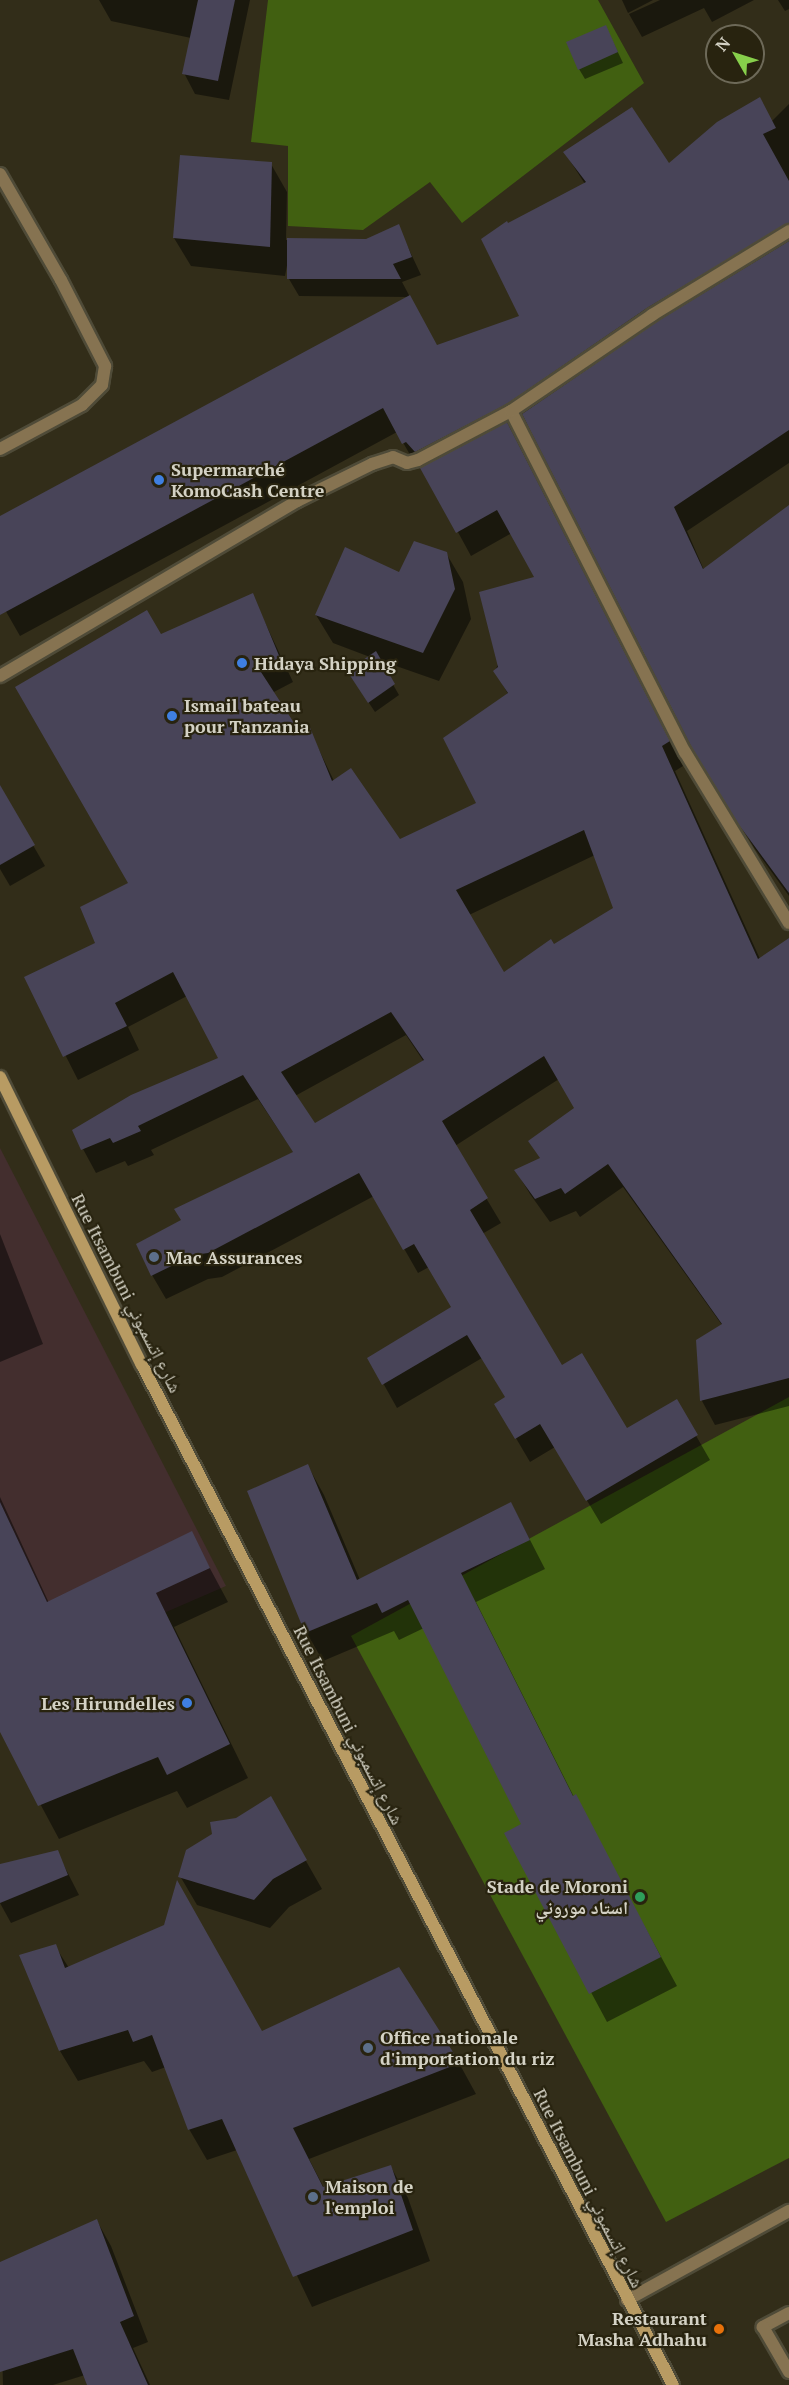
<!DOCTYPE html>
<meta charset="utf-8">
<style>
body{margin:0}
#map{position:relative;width:789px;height:2385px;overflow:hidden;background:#322d19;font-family:"PT Serif","Noto Naskh Arabic",serif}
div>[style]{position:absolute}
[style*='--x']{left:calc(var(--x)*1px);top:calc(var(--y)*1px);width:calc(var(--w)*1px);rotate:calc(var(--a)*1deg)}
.industrial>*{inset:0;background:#432e2e}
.green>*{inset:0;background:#416011}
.shadow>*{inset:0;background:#0007}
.building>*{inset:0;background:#484458}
.roads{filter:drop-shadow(2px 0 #4f4b38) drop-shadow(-2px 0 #4f4b38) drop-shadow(0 2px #4f4b38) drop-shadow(0 -2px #4f4b38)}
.service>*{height:12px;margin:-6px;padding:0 6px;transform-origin:6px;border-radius:6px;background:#867351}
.minor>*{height:12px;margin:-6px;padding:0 6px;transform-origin:6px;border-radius:6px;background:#867351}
.tertiary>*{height:12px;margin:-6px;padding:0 6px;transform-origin:6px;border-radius:6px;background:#867351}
.secondary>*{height:12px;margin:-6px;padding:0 6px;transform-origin:6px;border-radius:6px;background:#b89b63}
.dots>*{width:16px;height:16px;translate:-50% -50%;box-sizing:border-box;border:3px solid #28230f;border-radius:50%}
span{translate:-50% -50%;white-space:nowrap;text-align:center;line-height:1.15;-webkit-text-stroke:4.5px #28230f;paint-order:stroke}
.poi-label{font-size:18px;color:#d4d2c5;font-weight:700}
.left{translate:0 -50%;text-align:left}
.right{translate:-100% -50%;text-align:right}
.street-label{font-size:18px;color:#d4d2c5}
.north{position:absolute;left:705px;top:24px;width:60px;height:60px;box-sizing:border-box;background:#28230f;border:2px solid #6d6958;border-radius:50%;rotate:309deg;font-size:16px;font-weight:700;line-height:24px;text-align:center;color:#d4d2c5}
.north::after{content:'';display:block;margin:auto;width:21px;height:27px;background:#87cf4b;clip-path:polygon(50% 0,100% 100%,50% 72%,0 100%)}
</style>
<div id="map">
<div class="industrial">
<div style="clip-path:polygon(0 1148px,226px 1586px,0 1684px)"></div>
</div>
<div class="green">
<div style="clip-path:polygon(268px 0,598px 0,644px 83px,462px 223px,430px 182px,363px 230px,288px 226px,288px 146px,251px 142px)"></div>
<div style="clip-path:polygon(789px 1397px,789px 2158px,666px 2222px,351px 1636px)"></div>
</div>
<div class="shadow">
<div style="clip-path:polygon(99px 0,250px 0,229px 100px,195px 94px,184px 73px,191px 38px,111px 21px)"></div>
<div style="clip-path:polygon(622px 0,653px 0,628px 13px)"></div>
<div style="clip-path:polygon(660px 0,754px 0,712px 22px,704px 8px,642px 37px,629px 14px)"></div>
<div style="clip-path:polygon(778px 0,789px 0,789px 9px,785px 11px)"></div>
<div style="clip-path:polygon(606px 27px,623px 63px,585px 79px,579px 69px)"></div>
<div style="clip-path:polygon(evenodd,789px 104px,789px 463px,687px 531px,704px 570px,789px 506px,789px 896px,755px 849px,708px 772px,528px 423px,512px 432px,683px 766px,675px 771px,760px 959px,789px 940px,789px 1406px,715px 1425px,702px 1401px,698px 1341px,722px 1325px,623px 1187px,580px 1217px,576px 1211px,550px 1222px,530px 1194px,516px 1171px,541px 1159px,530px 1141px,576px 1108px,559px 1079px,455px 1146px,501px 1223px,482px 1234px,562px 1367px,627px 1430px,676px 1401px,710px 1460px,601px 1524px,555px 1447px,530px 1462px,510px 1428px,506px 1398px,482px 1358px,397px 1408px,369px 1358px,453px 1307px,429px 1267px,418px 1273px,374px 1196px,222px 1277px,208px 1279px,166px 1299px,152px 1275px,183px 1221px,294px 1153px,258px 1099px,151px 1150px,154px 1155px,128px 1166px,125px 1161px,96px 1173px,83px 1149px,221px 1058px,187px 996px,128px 1027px,139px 1050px,78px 1080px,26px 978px,97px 943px,130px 883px,160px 636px,252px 595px,293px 682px,272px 693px,297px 731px,308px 727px,334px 781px,399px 841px,478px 804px,508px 694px,495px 671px,537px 578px,512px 533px,471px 556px,423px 468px,417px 467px,397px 432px,20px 636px,0 601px,0 518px,521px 317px,508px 225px,585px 184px,565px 153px,668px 165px,772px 121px,789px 104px,595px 855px,615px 909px,504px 974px,469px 915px,595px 855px,789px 104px,406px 1035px,424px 1062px,314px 1125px,295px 1096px,406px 1035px)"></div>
<div style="clip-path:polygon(271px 164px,287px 192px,286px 240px,366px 240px,398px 226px,421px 275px,402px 282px,410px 297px,299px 296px,289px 279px,289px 255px,285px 276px,191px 266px,174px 238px)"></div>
<div style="clip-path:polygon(446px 553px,463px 582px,471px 619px,439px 681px,379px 660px,399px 695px,375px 712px,355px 682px,370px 657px,333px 643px,316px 615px)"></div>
<div style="clip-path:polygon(0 788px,45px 866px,10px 886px,0 869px)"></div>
<div style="clip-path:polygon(0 1234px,43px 1344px,0 1362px)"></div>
<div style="clip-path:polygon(308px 1466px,324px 1495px,360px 1580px,511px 1503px,545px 1569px,476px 1602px,574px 1797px,677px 1986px,607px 2022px,506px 1834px,523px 1824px,424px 1628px,399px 1640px,394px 1631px,323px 1661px,306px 1632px)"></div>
<div style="clip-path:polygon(0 1497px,49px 1603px,191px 1533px,228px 1602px,174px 1627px,248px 1778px,187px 1808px,177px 1791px,59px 1839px,0 1729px)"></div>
<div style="clip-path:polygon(270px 1798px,322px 1889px,289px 1907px,270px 1928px,197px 1905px,180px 1876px,236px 1819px)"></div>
<div style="clip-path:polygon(57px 1852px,79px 1895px,11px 1923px,0 1903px,0 1866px)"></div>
<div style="clip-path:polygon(55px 1946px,69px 1968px,262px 2033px,459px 2063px,476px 2094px,309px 2159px,324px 2188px,391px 2167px,408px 2198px,430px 2261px,312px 2307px,237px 2150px,207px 2160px,189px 2129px,166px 2067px,152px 2072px,144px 2061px,78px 2081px,60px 2051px)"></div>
<div style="clip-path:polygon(97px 2221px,111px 2246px,148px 2342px,133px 2348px,150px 2385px,88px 2385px,85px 2375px,53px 2385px,3px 2385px,0 2279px)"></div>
</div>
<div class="building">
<div style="clip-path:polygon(198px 0,235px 0,218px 81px,182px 74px)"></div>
<div style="clip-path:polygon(606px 25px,618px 52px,578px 70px,566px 42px)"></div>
<div style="clip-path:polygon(760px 97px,776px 128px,763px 134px,789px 181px,789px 223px,647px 308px,507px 404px,415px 452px,406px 442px,402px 444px,383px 408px,0 615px,0 516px,410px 295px,437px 345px,519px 316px,481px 239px,507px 221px,508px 223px,586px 182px,563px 152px,632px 107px,669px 163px,717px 122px)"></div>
<div style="clip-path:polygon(180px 155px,272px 162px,270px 247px,173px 238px)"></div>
<div style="clip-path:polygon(399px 224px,412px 257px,393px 264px,401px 279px,287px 279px,287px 238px,366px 239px)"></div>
<div style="clip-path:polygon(789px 241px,789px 430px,674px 507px,703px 569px,789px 505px,789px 893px,739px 825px,692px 748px,522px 414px,656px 322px)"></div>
<div style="clip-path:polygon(evenodd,507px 422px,670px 741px,662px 746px,758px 959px,789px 938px,789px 1378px,700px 1401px,696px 1340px,722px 1324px,608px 1164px,565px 1194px,561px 1188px,535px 1199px,514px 1170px,540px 1158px,528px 1141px,574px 1108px,544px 1056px,442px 1121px,488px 1198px,470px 1210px,562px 1365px,582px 1353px,627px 1428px,677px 1399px,698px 1435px,586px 1501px,540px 1424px,515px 1439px,494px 1404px,505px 1397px,467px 1335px,382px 1385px,367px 1358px,451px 1307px,414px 1244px,403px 1250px,359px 1173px,208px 1253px,194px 1255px,151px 1276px,136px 1244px,181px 1220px,174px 1209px,293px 1152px,243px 1075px,138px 1126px,141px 1131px,113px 1143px,110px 1138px,81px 1150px,72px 1130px,131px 1095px,218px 1058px,173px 972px,115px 1003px,127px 1026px,63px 1057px,24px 977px,95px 943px,80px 907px,128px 883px,15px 687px,147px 610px,161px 634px,253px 593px,280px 658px,259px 669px,298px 729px,309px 725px,332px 781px,351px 768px,400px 839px,476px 803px,443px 738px,508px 693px,493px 671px,498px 667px,479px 592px,534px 577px,497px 510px,456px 533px,420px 468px,507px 422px,584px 830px,613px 908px,554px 944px,551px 939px,504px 972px,456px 890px,584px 830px,507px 422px,391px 1012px,424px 1060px,315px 1123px,281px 1072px,391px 1012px)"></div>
<div style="clip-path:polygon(414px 541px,447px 552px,455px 589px,423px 653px,315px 615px,345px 547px,399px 572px)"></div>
<div style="clip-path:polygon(376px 651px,395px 684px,368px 703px,347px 671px)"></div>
<div style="clip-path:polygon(0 785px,35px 845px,0 865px)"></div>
<div style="clip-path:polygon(308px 1464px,357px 1580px,511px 1502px,530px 1540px,461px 1573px,573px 1796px,576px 1794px,661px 1957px,589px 1994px,504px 1833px,521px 1824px,408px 1600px,382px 1613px,377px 1603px,305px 1633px,247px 1491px)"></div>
<div style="clip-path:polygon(0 1502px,47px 1602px,192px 1531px,210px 1568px,156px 1593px,230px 1744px,167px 1775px,158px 1757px,38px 1806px,0 1732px)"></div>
<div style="clip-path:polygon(271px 1796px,307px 1860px,273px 1879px,254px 1900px,178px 1877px,186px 1850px,212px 1834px,210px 1822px,236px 1818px)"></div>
<div style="clip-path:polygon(58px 1850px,68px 1875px,0 1903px,0 1864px)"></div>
<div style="clip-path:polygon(177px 1880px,262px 2031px,399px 1967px,460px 2063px,293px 2128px,323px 2187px,391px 2165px,413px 2230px,293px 2277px,222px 2119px,188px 2130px,152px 2035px,133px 2042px,128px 2030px,59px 2051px,19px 1955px,56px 1944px,65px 1968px,164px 1925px)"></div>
<div style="clip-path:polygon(97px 2219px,134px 2316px,120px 2322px,148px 2385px,87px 2385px,73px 2349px,0 2372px,0 2262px)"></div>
</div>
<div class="roads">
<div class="service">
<div style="--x:0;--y:174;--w:122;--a:60.1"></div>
<div style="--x:61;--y:280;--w:97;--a:62.9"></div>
<div style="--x:105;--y:366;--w:19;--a:99"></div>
<div style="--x:102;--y:385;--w:28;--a:135"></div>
<div style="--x:82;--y:405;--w:93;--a:151.8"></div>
<div style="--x:789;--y:2313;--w:30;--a:152"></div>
<div style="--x:763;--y:2327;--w:52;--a:60"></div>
</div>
<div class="minor">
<div style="--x:511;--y:411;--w:383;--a:63"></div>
<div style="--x:685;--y:752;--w:200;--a:58.7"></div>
<div style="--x:0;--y:676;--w:345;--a:-30.5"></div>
<div style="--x:297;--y:501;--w:84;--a:-26.3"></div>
<div style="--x:372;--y:464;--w:22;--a:-18"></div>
<div style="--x:393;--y:457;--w:15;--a:23"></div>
<div style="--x:407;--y:463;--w:11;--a:-15"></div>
<div style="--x:418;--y:460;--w:105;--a:-27.8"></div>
<div style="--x:511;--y:411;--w:171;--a:-34.2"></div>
<div style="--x:652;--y:315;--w:161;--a:-31.5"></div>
</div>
<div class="tertiary">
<div style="--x:627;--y:2300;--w:185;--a:-28.8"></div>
</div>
<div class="secondary">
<div style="--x:0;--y:1077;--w:321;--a:63.8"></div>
<div style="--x:142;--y:1365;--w:1150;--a:62.5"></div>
</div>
</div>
<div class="dots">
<div style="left:159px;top:480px;background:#3f7fe0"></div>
<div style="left:242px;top:663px;background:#3f7fe0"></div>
<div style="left:172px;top:716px;background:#3f7fe0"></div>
<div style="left:154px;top:1257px;background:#5c6f8a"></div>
<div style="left:187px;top:1703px;background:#3f7fe0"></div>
<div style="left:640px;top:1897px;background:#2e9e5b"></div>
<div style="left:368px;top:2048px;background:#5c6f8a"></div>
<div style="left:313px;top:2197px;background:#5c6f8a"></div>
<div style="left:719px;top:2329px;background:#e8710a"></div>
</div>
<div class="poi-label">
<span class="left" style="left:171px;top:480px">Supermarché<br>KomoCash Centre</span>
<span class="left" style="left:254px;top:663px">Hidaya Shipping</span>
<span class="left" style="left:184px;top:716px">Ismail bateau<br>pour Tanzania</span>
<span class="left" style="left:166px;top:1257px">Mac Assurances</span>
<span class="right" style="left:175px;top:1703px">Les Hirundelles</span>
<span class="right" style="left:628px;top:1897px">Stade de Moroni<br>استاد موروني</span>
<span class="left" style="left:380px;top:2048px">Office nationale<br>d'importation du riz</span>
<span class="left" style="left:325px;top:2197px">Maison de<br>l'emploi</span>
<span class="right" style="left:707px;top:2329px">Restaurant<br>Masha Adhahu</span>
</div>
<div class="street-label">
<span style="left:127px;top:1293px;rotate:63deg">Rue Itsambuni شارع إتسمبوني</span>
<span style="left:349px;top:1725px;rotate:63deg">Rue Itsambuni شارع إتسمبوني</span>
<span style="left:589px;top:2188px;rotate:63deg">Rue Itsambuni شارع إتسمبوني</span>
</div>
<div class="north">N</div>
</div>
